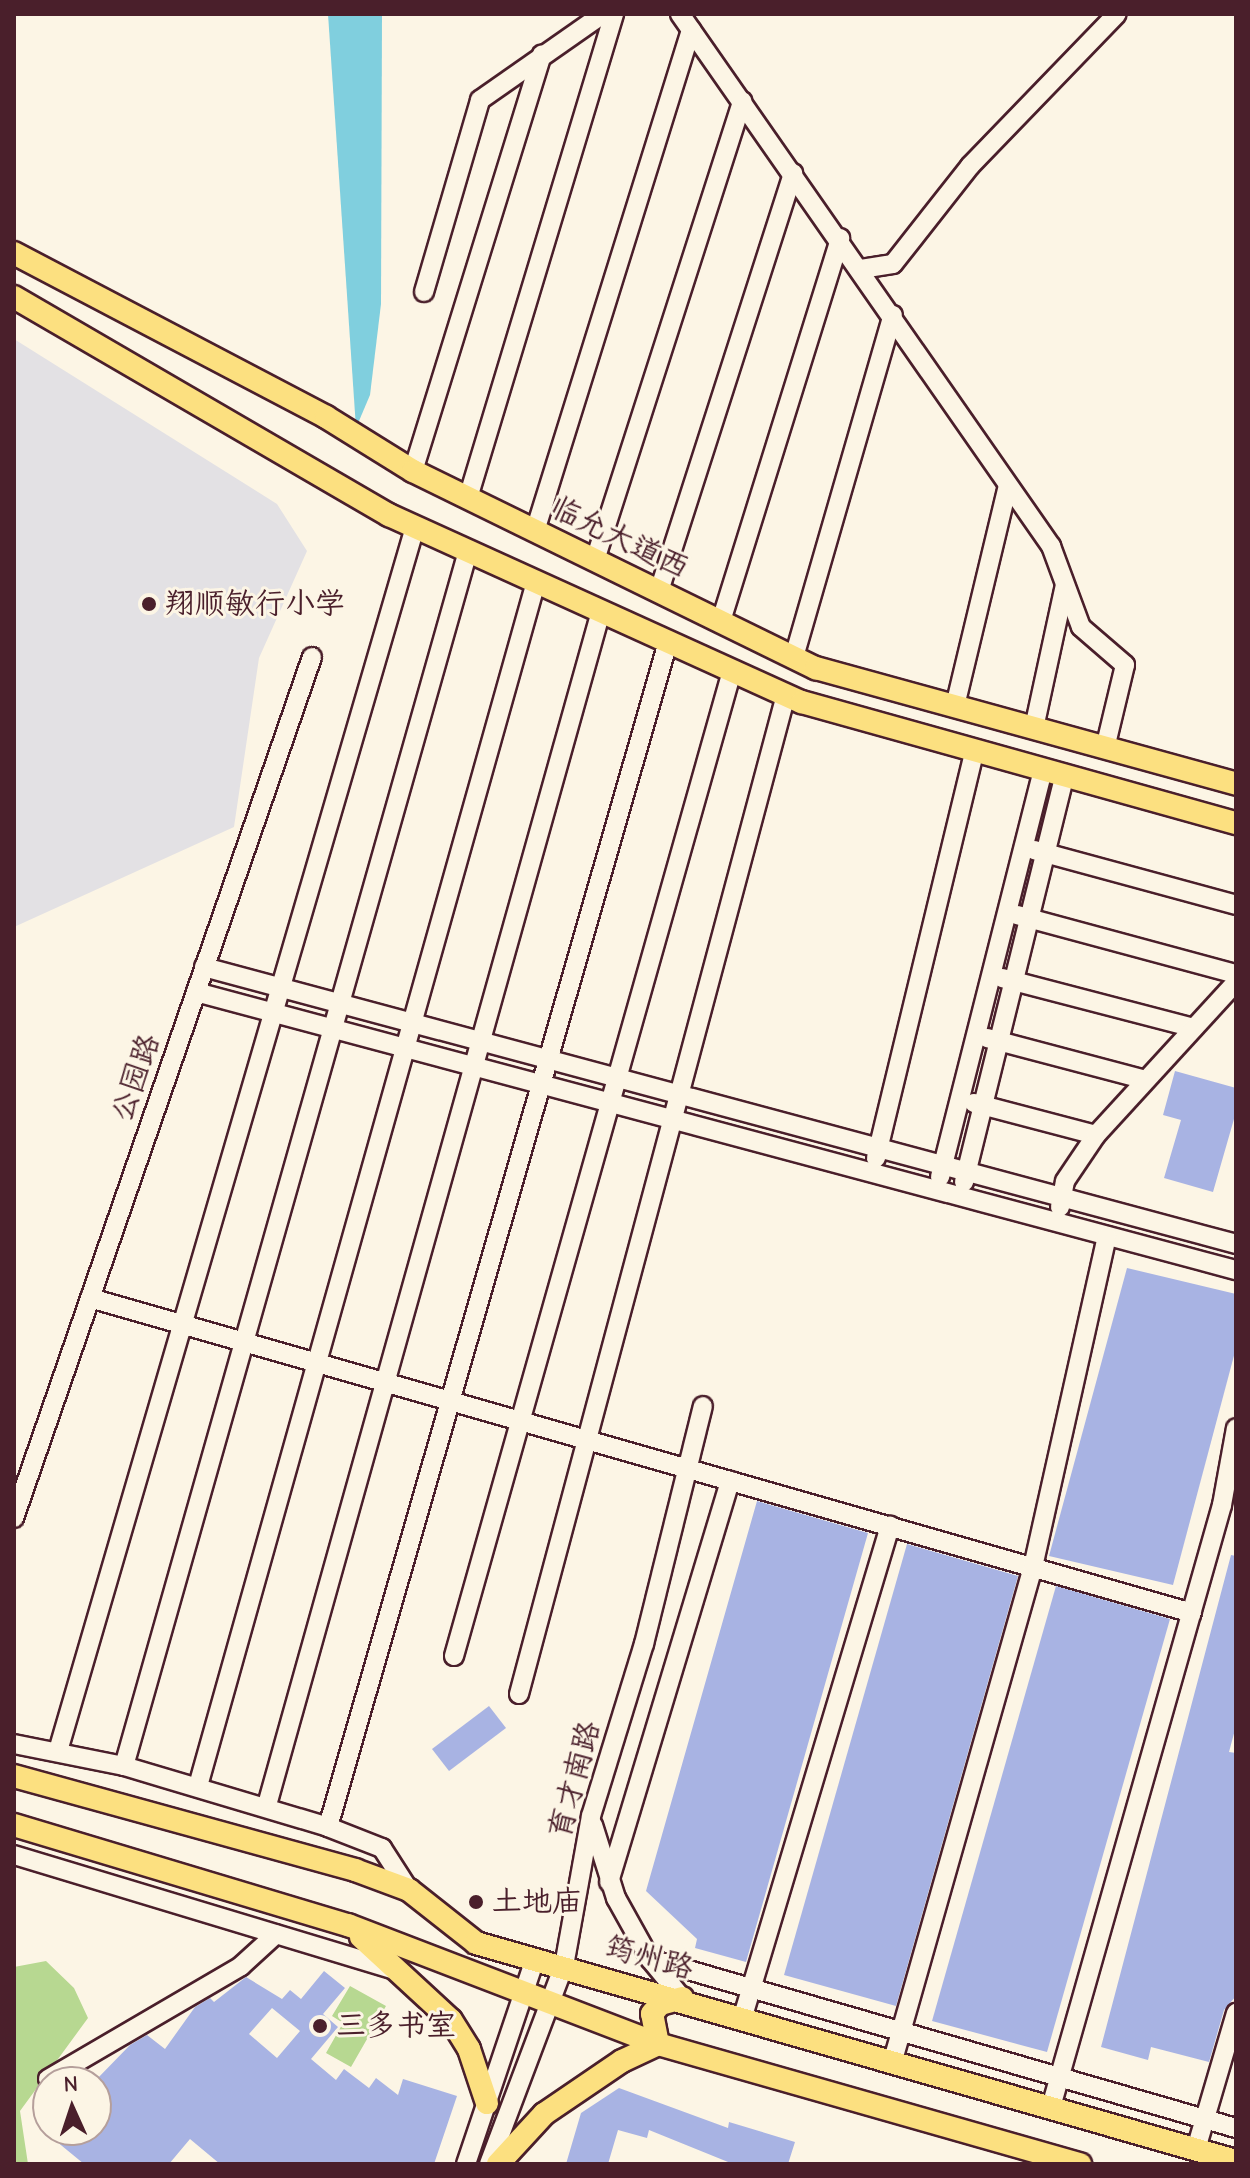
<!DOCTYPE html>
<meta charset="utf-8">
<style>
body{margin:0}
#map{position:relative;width:1250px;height:2178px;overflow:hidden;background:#fcf5e5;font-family:"Comic Neue","LXGW WenKai TC",sans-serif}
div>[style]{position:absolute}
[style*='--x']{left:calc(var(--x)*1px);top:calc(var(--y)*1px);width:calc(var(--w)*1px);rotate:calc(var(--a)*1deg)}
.built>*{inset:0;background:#e3e1e4}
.green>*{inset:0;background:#b7d891}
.water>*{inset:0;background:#80cfde}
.building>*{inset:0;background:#a8b3e3}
.roads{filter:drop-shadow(2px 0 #4a1f2b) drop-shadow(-2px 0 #4a1f2b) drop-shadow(0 2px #4a1f2b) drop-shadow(0 -2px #4a1f2b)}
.minor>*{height:18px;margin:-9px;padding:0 9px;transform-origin:9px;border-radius:9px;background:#fcf5e5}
.major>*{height:22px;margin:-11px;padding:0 11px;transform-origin:11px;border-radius:11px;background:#fce080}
.dots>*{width:22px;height:22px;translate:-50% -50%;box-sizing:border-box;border:4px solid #fcf5e5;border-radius:50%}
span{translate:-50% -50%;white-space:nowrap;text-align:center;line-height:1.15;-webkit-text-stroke:6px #fcf5e5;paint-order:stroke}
.street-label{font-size:30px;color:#4a1f2b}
.poi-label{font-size:30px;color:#4a1f2b}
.left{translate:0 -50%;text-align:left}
.frame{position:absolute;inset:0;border:16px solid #4a1f2b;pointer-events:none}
.north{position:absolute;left:32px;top:2066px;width:80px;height:80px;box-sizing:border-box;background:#fcf5e5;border:2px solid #b59f9b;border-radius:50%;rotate:357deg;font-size:22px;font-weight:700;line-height:32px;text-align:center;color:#4a1f2b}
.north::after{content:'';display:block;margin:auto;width:28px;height:36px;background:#4a1f2b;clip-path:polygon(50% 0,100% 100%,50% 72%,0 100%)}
</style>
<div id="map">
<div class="built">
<div style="clip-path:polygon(14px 339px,277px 504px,307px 551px,259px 658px,234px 827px,14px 927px)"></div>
</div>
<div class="green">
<div style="clip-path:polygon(46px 1961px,74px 1988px,88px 2018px,20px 2111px,28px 2164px,14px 2164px,14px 1967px)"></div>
<div style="clip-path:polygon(350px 1986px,386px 2006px,351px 2067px,326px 2053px,343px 2023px,332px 2016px)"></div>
</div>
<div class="water">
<div style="clip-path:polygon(328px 14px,382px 14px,381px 304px,370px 395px,356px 428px)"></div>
</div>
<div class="building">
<div style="clip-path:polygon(1175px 1071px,1236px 1088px,1236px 1112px,1213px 1192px,1164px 1178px,1181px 1120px,1163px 1115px)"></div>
<div style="clip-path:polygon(1127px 1268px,1236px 1294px,1236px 1348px,1173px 1585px,1049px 1556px)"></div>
<div style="clip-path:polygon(757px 1501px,868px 1533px,746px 1962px,695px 1948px,697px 1939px,646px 1891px)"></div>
<div style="clip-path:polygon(907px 1544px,1018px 1576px,896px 2006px,784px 1975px)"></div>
<div style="clip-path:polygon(1231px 1555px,1236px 1556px,1236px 1726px,1229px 1752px,1236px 1753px,1236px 1996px,1224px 2010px,1209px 2062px,1151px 2047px,1148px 2060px,1101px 2047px)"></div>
<div style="clip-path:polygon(1056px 1586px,1170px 1619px,1047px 2052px,932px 2021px)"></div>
<div style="clip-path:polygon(489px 1706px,506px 1728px,449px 1771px,432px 1749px)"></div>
<div style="clip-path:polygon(evenodd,324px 1971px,345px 1988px,323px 2014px,338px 2027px,311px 2059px,336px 2080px,344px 2069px,369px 2088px,376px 2078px,398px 2095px,403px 2079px,457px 2096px,434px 2164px,220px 2164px,190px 2139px,169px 2164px,84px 2164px,56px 2141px,66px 2130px,96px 2130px,96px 2080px,130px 2045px,147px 2035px,165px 2049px,195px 2007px,210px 1998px,214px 2002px,246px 1977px,282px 1999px,290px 1990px,301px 1999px,324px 1971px,272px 2008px,300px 2031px,277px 2058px,249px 2034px,272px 2008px)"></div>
<div style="clip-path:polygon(619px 2088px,728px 2128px,729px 2122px,795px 2142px,788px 2164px,733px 2164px,649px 2130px,647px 2138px,618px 2130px,608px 2164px,566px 2164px,581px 2113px)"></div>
</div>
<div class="roads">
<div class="minor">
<div style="--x:680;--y:14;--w:649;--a:55.11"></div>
<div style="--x:1051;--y:546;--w:86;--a:69.7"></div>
<div style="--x:1081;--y:627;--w:58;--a:40.8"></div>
<div style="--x:1125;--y:665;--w:85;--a:103.5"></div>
<div style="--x:861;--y:269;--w:32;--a:-9"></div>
<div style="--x:893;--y:264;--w:125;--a:-51.8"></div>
<div style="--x:970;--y:166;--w:211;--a:-46"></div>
<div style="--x:424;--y:292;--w:200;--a:-73.7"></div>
<div style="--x:480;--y:100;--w:150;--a:-35"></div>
<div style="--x:413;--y:471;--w:436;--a:-72.8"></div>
<div style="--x:468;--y:498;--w:506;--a:-73.21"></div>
<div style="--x:535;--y:531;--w:525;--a:-72.7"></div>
<div style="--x:595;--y:560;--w:482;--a:-72.2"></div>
<div style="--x:659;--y:591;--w:439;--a:-72.2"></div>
<div style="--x:721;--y:621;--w:401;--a:-72.7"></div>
<div style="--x:794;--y:657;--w:356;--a:-73.9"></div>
<div style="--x:955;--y:706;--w:227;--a:-76.5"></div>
<div style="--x:1034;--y:728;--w:146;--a:-77.8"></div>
<div style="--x:1034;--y:850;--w:209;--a:15.2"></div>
<div style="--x:1017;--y:915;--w:227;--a:15.1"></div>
<div style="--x:204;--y:967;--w:1069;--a:15.02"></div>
<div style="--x:1002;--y:978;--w:198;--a:14.6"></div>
<div style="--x:196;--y:992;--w:1077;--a:14.97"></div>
<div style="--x:987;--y:1038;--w:164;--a:14.8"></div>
<div style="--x:974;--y:1103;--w:126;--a:14.7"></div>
<div style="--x:876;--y:1158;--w:420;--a:-76.4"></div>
<div style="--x:940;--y:1177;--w:421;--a:-75.8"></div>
<div style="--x:964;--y:1182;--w:419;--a:-76.1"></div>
<div style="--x:1060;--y:1207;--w:26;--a:-79"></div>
<div style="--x:1065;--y:1181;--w:55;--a:-56"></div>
<div style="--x:1096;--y:1135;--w:207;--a:-47.5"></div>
<div style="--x:90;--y:1298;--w:1146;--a:15.95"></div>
<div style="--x:14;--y:1518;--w:911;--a:-70.91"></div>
<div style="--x:454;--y:1656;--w:1023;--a:-74.24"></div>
<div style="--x:519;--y:1694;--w:1034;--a:-75.04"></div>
<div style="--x:14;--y:1744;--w:112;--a:11.3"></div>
<div style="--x:124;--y:1766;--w:213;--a:16.6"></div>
<div style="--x:328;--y:1827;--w:58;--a:21.3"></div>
<div style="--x:382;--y:1848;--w:50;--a:57.3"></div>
<div style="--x:58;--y:1751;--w:1275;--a:-73.74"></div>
<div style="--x:124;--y:1766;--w:1263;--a:-74.19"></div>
<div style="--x:198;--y:1786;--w:1251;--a:-74.32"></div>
<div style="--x:267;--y:1805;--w:1240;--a:-74.37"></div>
<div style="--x:593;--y:1825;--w:77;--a:72.5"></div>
<div style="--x:616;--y:1898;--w:70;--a:60.9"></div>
<div style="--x:650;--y:1959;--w:50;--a:50.6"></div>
<div style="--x:328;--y:1827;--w:1233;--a:-73.99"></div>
<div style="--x:14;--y:1855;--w:401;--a:16.8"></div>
<div style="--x:609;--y:1882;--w:419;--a:-73.2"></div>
<div style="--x:650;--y:1959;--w:610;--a:16.09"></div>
<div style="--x:743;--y:2016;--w:512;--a:-73.3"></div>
<div style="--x:893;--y:2060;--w:512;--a:-74.15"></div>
<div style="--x:1033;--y:1567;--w:339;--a:-77.4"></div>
<div style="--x:48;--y:2079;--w:224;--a:-30.3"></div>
<div style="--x:241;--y:1966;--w:47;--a:-42.4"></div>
<div style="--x:1051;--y:2107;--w:626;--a:-74.14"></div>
<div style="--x:1222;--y:1505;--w:78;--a:-79.7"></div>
<div style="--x:1196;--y:2149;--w:142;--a:-73.6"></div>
<div style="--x:466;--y:2164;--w:216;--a:-71.4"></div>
<div style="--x:489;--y:2164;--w:212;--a:-69.3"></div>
<div style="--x:564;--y:1966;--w:152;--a:-79.8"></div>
<div style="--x:591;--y:1816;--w:180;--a:-72.9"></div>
<div style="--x:644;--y:1644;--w:245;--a:-76.1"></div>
</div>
<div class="major">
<div style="--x:14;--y:253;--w:352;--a:27.7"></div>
<div style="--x:326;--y:417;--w:102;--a:31.8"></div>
<div style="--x:413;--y:471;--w:449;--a:26.1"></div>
<div style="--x:816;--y:668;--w:436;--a:15.4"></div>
<div style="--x:14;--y:297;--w:434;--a:30.2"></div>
<div style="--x:389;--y:515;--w:453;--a:24.4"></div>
<div style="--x:802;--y:702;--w:451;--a:15.6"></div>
<div style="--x:14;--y:1776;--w:354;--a:15.4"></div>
<div style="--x:355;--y:1870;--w:58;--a:20.3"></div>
<div style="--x:409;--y:1890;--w:85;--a:38.3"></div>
<div style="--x:476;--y:1943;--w:791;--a:16.01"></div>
<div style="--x:14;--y:1825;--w:349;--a:16.7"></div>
<div style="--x:348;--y:1925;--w:332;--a:21"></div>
<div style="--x:658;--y:2044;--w:439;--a:15.9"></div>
<div style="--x:361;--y:1937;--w:122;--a:42.7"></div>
<div style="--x:451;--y:2020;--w:34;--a:58"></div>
<div style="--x:469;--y:2049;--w:57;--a:71.6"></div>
<div style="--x:658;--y:2044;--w:31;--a:-101"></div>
<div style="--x:652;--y:2014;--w:13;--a:-51"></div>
<div style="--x:660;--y:2004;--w:23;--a:-15"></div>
<div style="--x:498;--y:2164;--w:68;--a:-47.4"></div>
<div style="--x:544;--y:2114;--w:94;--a:-34.2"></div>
<div style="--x:622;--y:2061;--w:40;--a:-25"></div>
</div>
</div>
<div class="dots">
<div style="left:149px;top:604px;background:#4a1f2b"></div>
<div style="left:476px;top:1902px;background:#4a1f2b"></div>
<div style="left:320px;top:2026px;background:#4a1f2b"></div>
</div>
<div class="street-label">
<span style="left:619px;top:538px;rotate:26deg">临允大道西</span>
<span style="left:136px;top:1078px;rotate:-71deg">公园路</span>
<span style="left:575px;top:1780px;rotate:-75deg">育才南路</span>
<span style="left:649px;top:1958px;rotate:15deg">筠州路</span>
</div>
<div class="poi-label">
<span class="left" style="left:165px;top:604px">翔顺敏行小学</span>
<span class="left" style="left:492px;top:1902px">土地庙</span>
<span class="left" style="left:336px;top:2026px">三多书室</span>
</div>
<div class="frame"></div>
<div class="north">N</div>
</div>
